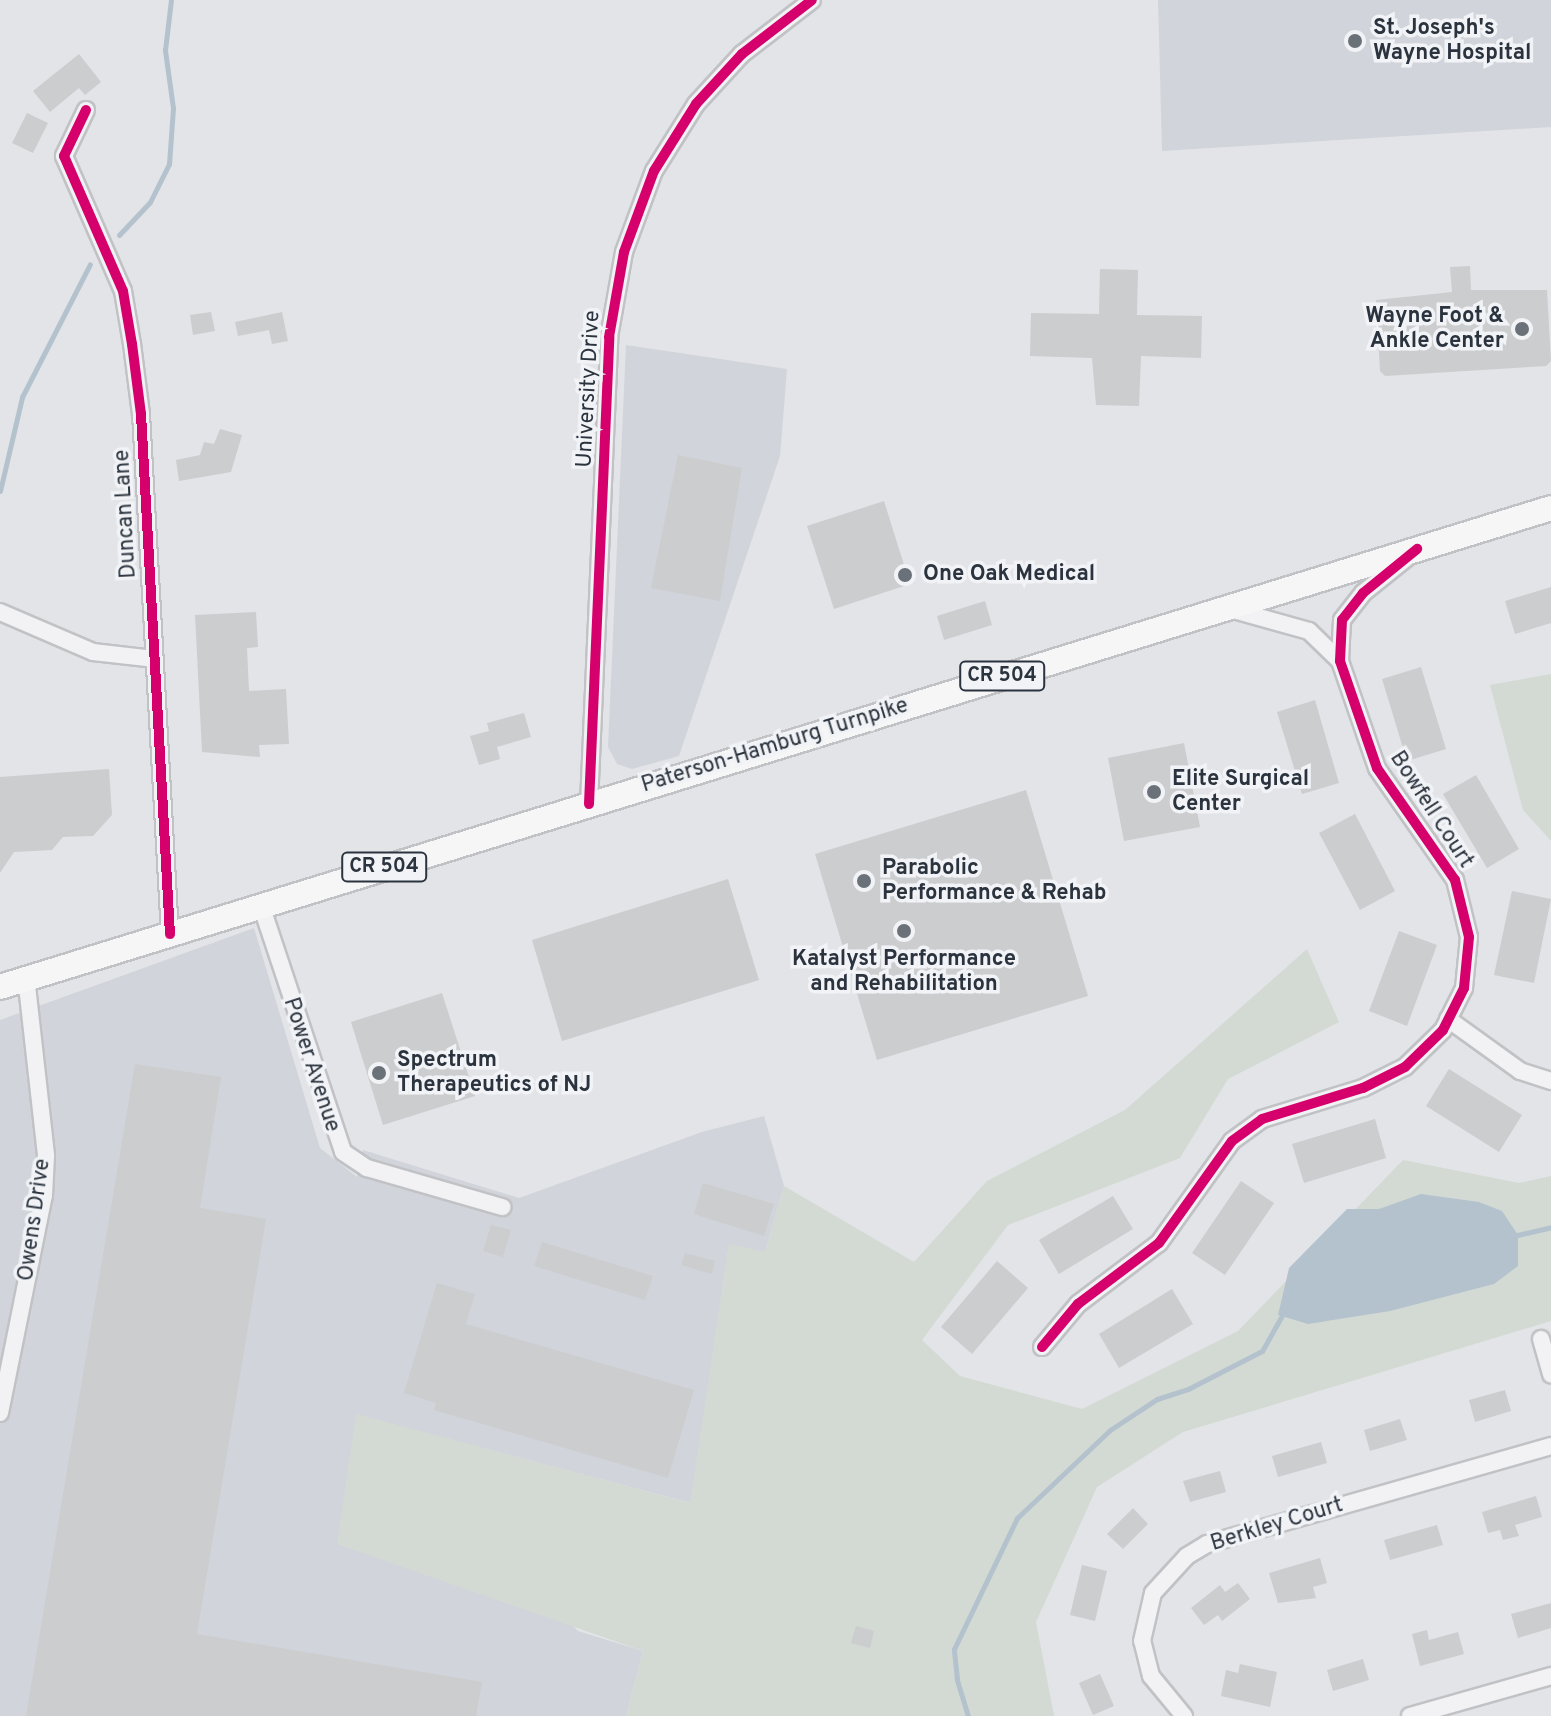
<!DOCTYPE html>
<style>
body{margin:0}
#map{position:relative;width:1551px;height:1716px;overflow:hidden;background:#e2e4e7;font-family:Overpass,sans-serif}
div>[style]{position:absolute}
[style*='--x']{left:calc(var(--x)*1px);top:calc(var(--y)*1px);width:calc(var(--w)*1px);rotate:calc(var(--a)*1deg)}
.built>*{inset:0;background:#d1d4da}
.green>*{inset:0;background:#d3dad3}
.water>*{inset:0;background:#b4c2ce}
.stream>*{height:5px;margin:-2.5px;padding:0 2.5px;transform-origin:2.5px;border-radius:2.5px;background:#b4c2ce}
.building>*{inset:0;background:#cbcdcf}
.roads{filter:drop-shadow(2px 0 #c1c2c5) drop-shadow(-2px 0 #c1c2c5) drop-shadow(0 2px #c1c2c5) drop-shadow(0 -2px #c1c2c5)}
.street>*{height:16px;margin:-8px;padding:0 8px;transform-origin:8px;border-radius:8px;background:#f2f2f4}
.primary>*{height:24px;margin:-12px;padding:0 12px;transform-origin:12px;border-radius:12px;background:#f6f6f6}
.cycleway>*{height:10px;margin:-5px;padding:0 5px;transform-origin:5px;border-radius:5px;background:#d6006c}
.dots>*{width:22px;height:22px;translate:-50% -50%;box-sizing:border-box;border:4px solid #f1f3f6;border-radius:50%}
span{translate:-50% -50%;white-space:nowrap;text-align:center;line-height:1.15;-webkit-text-stroke:7px #f1f3f6;paint-order:stroke}
.shield-label span{padding:2px 6px;background:#f1f3f6;border:2px solid;border-radius:6px;-webkit-text-stroke-width:0}
.shield-label{font-size:20px;color:#2b333e;font-weight:700}
.poi-label{font-size:22px;color:#2b333e;font-weight:700}
.left{translate:0 -50%;text-align:left}
.right{translate:-100% -50%;text-align:right}
.street-label{font-size:22px;color:#2b333e}
</style>
<div id="map">
<div class="built">
<div style="clip-path:polygon(1158px 0,1551px 0,1551px 127px,1162px 151px)"></div>
<div style="clip-path:polygon(626px 345px,787px 369px,780px 456px,679px 756px,632px 769px,617px 764px,608px 747px)"></div>
<div style="clip-path:polygon(254px 928px,320px 1148px,357px 1177px,363px 1150px,519px 1198px,702px 1132px,764px 1116px,784px 1186px,765px 1252px,729px 1245px,691px 1503px,357px 1415px,578px 1631px,643px 1651px,626px 1716px,0 1716px,0 1020px)"></div>
</div>
<div class="green">
<div style="clip-path:polygon(1551px 674px,1551px 841px,1523px 810px,1490px 685px)"></div>
<div style="clip-path:polygon(1307px 949px,1339px 1022px,1228px 1079px,1180px 1158px,1008px 1225px,922px 1340px,960px 1376px,1082px 1409px,1238px 1331px,1403px 1160px,1519px 1183px,1551px 1176px,1551px 1321px,1183px 1432px,1097px 1487px,1036px 1622px,1054px 1716px,626px 1716px,643px 1651px,337px 1544px,356px 1414px,690px 1503px,729px 1244px,765px 1252px,784px 1186px,914px 1262px,987px 1181px,1125px 1110px)"></div>
</div>
<div class="water">
<div style="clip-path:polygon(1421px 1194px,1479px 1202px,1502px 1211px,1518px 1235px,1518px 1266px,1494px 1284px,1390px 1311px,1308px 1324px,1278px 1315px,1289px 1268px,1347px 1209px,1379px 1209px)"></div>
</div>
<div class="stream">
<div style="--x:119;--y:235;--w:45;--a:-46.8"></div>
<div style="--x:150;--y:202;--w:42;--a:-63.4"></div>
<div style="--x:169;--y:164;--w:56;--a:-85.9"></div>
<div style="--x:173;--y:108;--w:59;--a:-97.9"></div>
<div style="--x:165;--y:50;--w:50;--a:-83.2"></div>
<div style="--x:0;--y:491;--w:97;--a:-76.8"></div>
<div style="--x:22;--y:397;--w:149;--a:-62.9"></div>
<div style="--x:1513;--y:1236;--w:39;--a:-13"></div>
<div style="--x:968;--y:1716;--w:39;--a:-107"></div>
<div style="--x:957;--y:1679;--w:30;--a:-96"></div>
<div style="--x:954;--y:1649;--w:145;--a:-64.3"></div>
<div style="--x:1017;--y:1518;--w:128;--a:-43.4"></div>
<div style="--x:1110;--y:1430;--w:56;--a:-33.4"></div>
<div style="--x:1157;--y:1399;--w:33;--a:-18"></div>
<div style="--x:1188;--y:1389;--w:83;--a:-27.2"></div>
<div style="--x:1262;--y:1351;--w:45;--a:-60.6"></div>
</div>
<div class="building">
<div style="clip-path:polygon(79px 54px,101px 82px,85px 95px,79px 88px,50px 112px,33px 91px)"></div>
<div style="clip-path:polygon(27px 113px,48px 123px,33px 153px,12px 143px)"></div>
<div style="clip-path:polygon(1470px 266px,1471px 290px,1547px 290px,1551px 361px,1546px 366px,1385px 376px,1380px 371px,1376px 300px,1452px 292px,1450px 267px)"></div>
<div style="clip-path:polygon(1100px 269px,1138px 270px,1137px 315px,1202px 316px,1201px 358px,1141px 356px,1139px 406px,1096px 405px,1092px 358px,1030px 356px,1031px 313px,1099px 314px)"></div>
<div style="clip-path:polygon(211px 312px,215px 331px,193px 335px,190px 315px)"></div>
<div style="clip-path:polygon(282px 312px,288px 341px,272px 344px,269px 330px,238px 336px,235px 322px)"></div>
<div style="clip-path:polygon(220px 429px,242px 435px,231px 472px,179px 481px,176px 460px,200px 455px,204px 442px,214px 444px)"></div>
<div style="clip-path:polygon(678px 455px,742px 468px,720px 601px,651px 588px)"></div>
<div style="clip-path:polygon(884px 501px,910px 584px,834px 609px,807px 526px)"></div>
<div style="clip-path:polygon(1551px 587px,1551px 623px,1515px 634px,1505px 601px)"></div>
<div style="clip-path:polygon(985px 601px,992px 625px,944px 640px,937px 616px)"></div>
<div style="clip-path:polygon(256px 612px,258px 647px,247px 648px,249px 691px,286px 689px,289px 744px,259px 745px,260px 757px,202px 752px,195px 615px)"></div>
<div style="clip-path:polygon(1421px 667px,1446px 749px,1407px 761px,1382px 679px)"></div>
<div style="clip-path:polygon(1315px 700px,1339px 783px,1302px 794px,1277px 712px)"></div>
<div style="clip-path:polygon(524px 713px,531px 737px,497px 747px,500px 759px,479px 765px,470px 736px,489px 731px,487px 723px)"></div>
<div style="clip-path:polygon(1184px 743px,1200px 827px,1124px 841px,1108px 758px)"></div>
<div style="clip-path:polygon(109px 769px,112px 815px,93px 836px,63px 837px,52px 850px,14px 852px,0 873px,0 777px)"></div>
<div style="clip-path:polygon(1476px 775px,1519px 849px,1487px 868px,1443px 794px)"></div>
<div style="clip-path:polygon(1026px 790px,1088px 996px,877px 1060px,815px 854px)"></div>
<div style="clip-path:polygon(1355px 814px,1395px 891px,1360px 910px,1319px 833px)"></div>
<div style="clip-path:polygon(728px 879px,759px 980px,562px 1041px,532px 940px)"></div>
<div style="clip-path:polygon(1512px 891px,1551px 899px,1534px 983px,1494px 975px)"></div>
<div style="clip-path:polygon(1399px 931px,1437px 945px,1407px 1026px,1369px 1011px)"></div>
<div style="clip-path:polygon(442px 993px,475px 1096px,383px 1125px,351px 1022px)"></div>
<div style="clip-path:polygon(135px 1064px,221px 1077px,200px 1208px,266px 1219px,197px 1634px,482px 1682px,476px 1716px,26px 1716px)"></div>
<div style="clip-path:polygon(1449px 1069px,1522px 1115px,1499px 1152px,1426px 1106px)"></div>
<div style="clip-path:polygon(1375px 1119px,1386px 1158px,1304px 1183px,1292px 1144px)"></div>
<div style="clip-path:polygon(1241px 1181px,1274px 1203px,1225px 1275px,1192px 1253px)"></div>
<div style="clip-path:polygon(703px 1183px,774px 1204px,764px 1236px,694px 1214px)"></div>
<div style="clip-path:polygon(1113px 1196px,1133px 1229px,1059px 1274px,1039px 1240px)"></div>
<div style="clip-path:polygon(491px 1225px,511px 1230px,503px 1257px,483px 1251px)"></div>
<div style="clip-path:polygon(542px 1242px,653px 1276px,645px 1300px,534px 1266px)"></div>
<div style="clip-path:polygon(685px 1253px,715px 1261px,712px 1274px,681px 1265px)"></div>
<div style="clip-path:polygon(997px 1261px,1028px 1288px,972px 1354px,941px 1327px)"></div>
<div style="clip-path:polygon(437px 1283px,475px 1294px,466px 1324px,694px 1390px,668px 1478px,434px 1410px,436px 1403px,404px 1393px)"></div>
<div style="clip-path:polygon(1172px 1289px,1193px 1324px,1119px 1368px,1099px 1334px)"></div>
<div style="clip-path:polygon(1505px 1390px,1511px 1411px,1475px 1422px,1469px 1400px)"></div>
<div style="clip-path:polygon(1400px 1419px,1407px 1440px,1370px 1451px,1364px 1430px)"></div>
<div style="clip-path:polygon(1321px 1442px,1327px 1463px,1278px 1477px,1272px 1456px)"></div>
<div style="clip-path:polygon(1220px 1471px,1226px 1492px,1190px 1502px,1183px 1481px)"></div>
<div style="clip-path:polygon(1536px 1496px,1542px 1517px,1515px 1525px,1519px 1536px,1503px 1540px,1500px 1530px,1488px 1533px,1482px 1512px)"></div>
<div style="clip-path:polygon(1133px 1508px,1148px 1524px,1123px 1549px,1107px 1534px)"></div>
<div style="clip-path:polygon(1437px 1525px,1443px 1545px,1390px 1560px,1384px 1540px)"></div>
<div style="clip-path:polygon(1320px 1558px,1327px 1583px,1313px 1587px,1316px 1598px,1278px 1603px,1269px 1573px)"></div>
<div style="clip-path:polygon(1082px 1565px,1107px 1571px,1095px 1621px,1070px 1615px)"></div>
<div style="clip-path:polygon(1238px 1583px,1250px 1599px,1222px 1621px,1218px 1615px,1204px 1625px,1191px 1608px,1220px 1585px,1225px 1592px)"></div>
<div style="clip-path:polygon(1551px 1603px,1551px 1628px,1518px 1638px,1511px 1614px)"></div>
<div style="clip-path:polygon(856px 1626px,874px 1631px,870px 1648px,851px 1643px)"></div>
<div style="clip-path:polygon(1427px 1630px,1429px 1640px,1458px 1632px,1464px 1654px,1420px 1666px,1412px 1634px)"></div>
<div style="clip-path:polygon(1363px 1659px,1369px 1680px,1333px 1691px,1327px 1670px)"></div>
<div style="clip-path:polygon(1240px 1664px,1277px 1672px,1270px 1707px,1221px 1696px,1226px 1670px,1238px 1673px)"></div>
<div style="clip-path:polygon(1100px 1674px,1114px 1706px,1093px 1715px,1079px 1683px)"></div>
</div>
<div class="roads">
<div class="street">
<div style="--x:86;--y:110;--w:51;--a:115.6"></div>
<div style="--x:64;--y:156;--w:147;--a:66.4"></div>
<div style="--x:123;--y:291;--w:54;--a:80.4"></div>
<div style="--x:132;--y:344;--w:71;--a:82.7"></div>
<div style="--x:141;--y:414;--w:521;--a:86.81"></div>
<div style="--x:1230;--y:609;--w:82;--a:15.6"></div>
<div style="--x:1309;--y:631;--w:43;--a:44.1"></div>
<div style="--x:0;--y:612;--w:101;--a:23.3"></div>
<div style="--x:93;--y:652;--w:61;--a:6.5"></div>
<div style="--x:589;--y:804;--w:467;--a:-87.5"></div>
<div style="--x:609;--y:337;--w:86;--a:-80"></div>
<div style="--x:624;--y:252;--w:86;--a:-69.7"></div>
<div style="--x:654;--y:171;--w:79;--a:-57.9"></div>
<div style="--x:696;--y:104;--w:68;--a:-47.4"></div>
<div style="--x:742;--y:54;--w:88;--a:-37.6"></div>
<div style="--x:261;--y:905;--w:260;--a:71.6"></div>
<div style="--x:343;--y:1152;--w:29;--a:34"></div>
<div style="--x:367;--y:1168;--w:141;--a:16.1"></div>
<div style="--x:1448;--y:1019;--w:89;--a:35.8"></div>
<div style="--x:1520;--y:1071;--w:33;--a:18"></div>
<div style="--x:1541;--y:1339;--w:37;--a:74"></div>
<div style="--x:1042;--y:1347;--w:56;--a:-50.1"></div>
<div style="--x:1078;--y:1304;--w:101;--a:-37"></div>
<div style="--x:1159;--y:1243;--w:125;--a:-54.4"></div>
<div style="--x:1232;--y:1141;--w:37;--a:-36"></div>
<div style="--x:1262;--y:1119;--w:106;--a:-17.1"></div>
<div style="--x:1363;--y:1088;--w:47;--a:-26.6"></div>
<div style="--x:1405;--y:1067;--w:53;--a:-44.2"></div>
<div style="--x:1443;--y:1030;--w:47;--a:-63.4"></div>
<div style="--x:1464;--y:988;--w:51;--a:-84.4"></div>
<div style="--x:1469;--y:937;--w:59;--a:-103.8"></div>
<div style="--x:1455;--y:880;--w:136;--a:-124.9"></div>
<div style="--x:1377;--y:768;--w:113;--a:-109.1"></div>
<div style="--x:1340;--y:661;--w:41;--a:-87.2"></div>
<div style="--x:1342;--y:620;--w:34;--a:-52"></div>
<div style="--x:1363;--y:593;--w:59;--a:-38.8"></div>
<div style="--x:0;--y:1413;--w:222;--a:-78.6"></div>
<div style="--x:44;--y:1195;--w:40;--a:-87.1"></div>
<div style="--x:46;--y:1155;--w:178;--a:-96.4"></div>
<div style="--x:1184;--y:1716;--w:52;--a:-129.5"></div>
<div style="--x:1151;--y:1676;--w:36;--a:-104"></div>
<div style="--x:1142;--y:1641;--w:49;--a:-77.1"></div>
<div style="--x:1153;--y:1593;--w:50;--a:-47.4"></div>
<div style="--x:1187;--y:1556;--w:23;--a:-31"></div>
<div style="--x:1207;--y:1544;--w:358;--a:-15.9"></div>
<div style="--x:1410;--y:1716;--w:147;--a:-15.8"></div>
</div>
<div class="primary">
<div style="--x:0;--y:987;--w:1623;--a:-17.16"></div>
</div>
</div>
<div class="cycleway">
<div style="--x:86;--y:110;--w:51;--a:115.6"></div>
<div style="--x:64;--y:156;--w:147;--a:66.4"></div>
<div style="--x:123;--y:291;--w:54;--a:80.4"></div>
<div style="--x:132;--y:344;--w:71;--a:82.7"></div>
<div style="--x:141;--y:414;--w:521;--a:86.81"></div>
<div style="--x:589;--y:804;--w:467;--a:-87.5"></div>
<div style="--x:609;--y:337;--w:86;--a:-80"></div>
<div style="--x:624;--y:252;--w:86;--a:-69.7"></div>
<div style="--x:654;--y:171;--w:79;--a:-57.9"></div>
<div style="--x:696;--y:104;--w:68;--a:-47.4"></div>
<div style="--x:742;--y:54;--w:88;--a:-37.6"></div>
<div style="--x:1042;--y:1347;--w:56;--a:-50.1"></div>
<div style="--x:1078;--y:1304;--w:101;--a:-37"></div>
<div style="--x:1159;--y:1243;--w:125;--a:-54.4"></div>
<div style="--x:1232;--y:1141;--w:37;--a:-36"></div>
<div style="--x:1262;--y:1119;--w:106;--a:-17.1"></div>
<div style="--x:1363;--y:1088;--w:47;--a:-26.6"></div>
<div style="--x:1405;--y:1067;--w:53;--a:-44.2"></div>
<div style="--x:1443;--y:1030;--w:47;--a:-63.4"></div>
<div style="--x:1464;--y:988;--w:51;--a:-84.4"></div>
<div style="--x:1469;--y:937;--w:59;--a:-103.8"></div>
<div style="--x:1455;--y:880;--w:136;--a:-124.9"></div>
<div style="--x:1377;--y:768;--w:113;--a:-109.1"></div>
<div style="--x:1340;--y:661;--w:41;--a:-87.2"></div>
<div style="--x:1342;--y:620;--w:34;--a:-52"></div>
<div style="--x:1363;--y:593;--w:70;--a:-39.2"></div>
</div>
<div class="dots">
<div style="left:1355px;top:41px;background:#6b7179"></div>
<div style="left:1522px;top:329px;background:#6b7179"></div>
<div style="left:905px;top:575px;background:#6b7179"></div>
<div style="left:1154px;top:792px;background:#6b7179"></div>
<div style="left:864px;top:881px;background:#6b7179"></div>
<div style="left:904px;top:931px;background:#6b7179"></div>
<div style="left:379px;top:1073px;background:#6b7179"></div>
</div>
<div class="shield-label">
<span style="left:1002px;top:676px">CR 504</span>
<span style="left:384px;top:867px">CR 504</span>
</div>
<div class="poi-label">
<span class="left" style="left:1373px;top:41px">St. Joseph's<br>Wayne Hospital</span>
<span class="right" style="left:1504px;top:329px">Wayne Foot &amp;<br>Ankle Center</span>
<span class="left" style="left:923px;top:575px">One Oak Medical</span>
<span class="left" style="left:1172px;top:792px">Elite Surgical<br>Center</span>
<span class="left" style="left:882px;top:881px">Parabolic<br>Performance &amp; Rehab</span>
<span style="left:904px;top:972px">Katalyst Performance<br>and Rehabilitation</span>
<span class="left" style="left:397px;top:1073px">Spectrum<br>Therapeutics of NJ</span>
</div>
<div class="street-label">
<span style="left:589px;top:389px;rotate:-87deg">University Drive</span>
<span style="left:126px;top:514px;rotate:-93deg">Duncan Lane</span>
<span style="left:775px;top:746px;rotate:-17deg">Paterson-Hamburg Turnpike</span>
<span style="left:1431px;top:810px;rotate:57deg">Bowfell Court</span>
<span style="left:311px;top:1065px;rotate:72deg">Power Avenue</span>
<span style="left:35px;top:1220px;rotate:-82deg">Owens Drive</span>
<span style="left:1277px;top:1525px;rotate:-17deg">Berkley Court</span>
</div>
</div>
